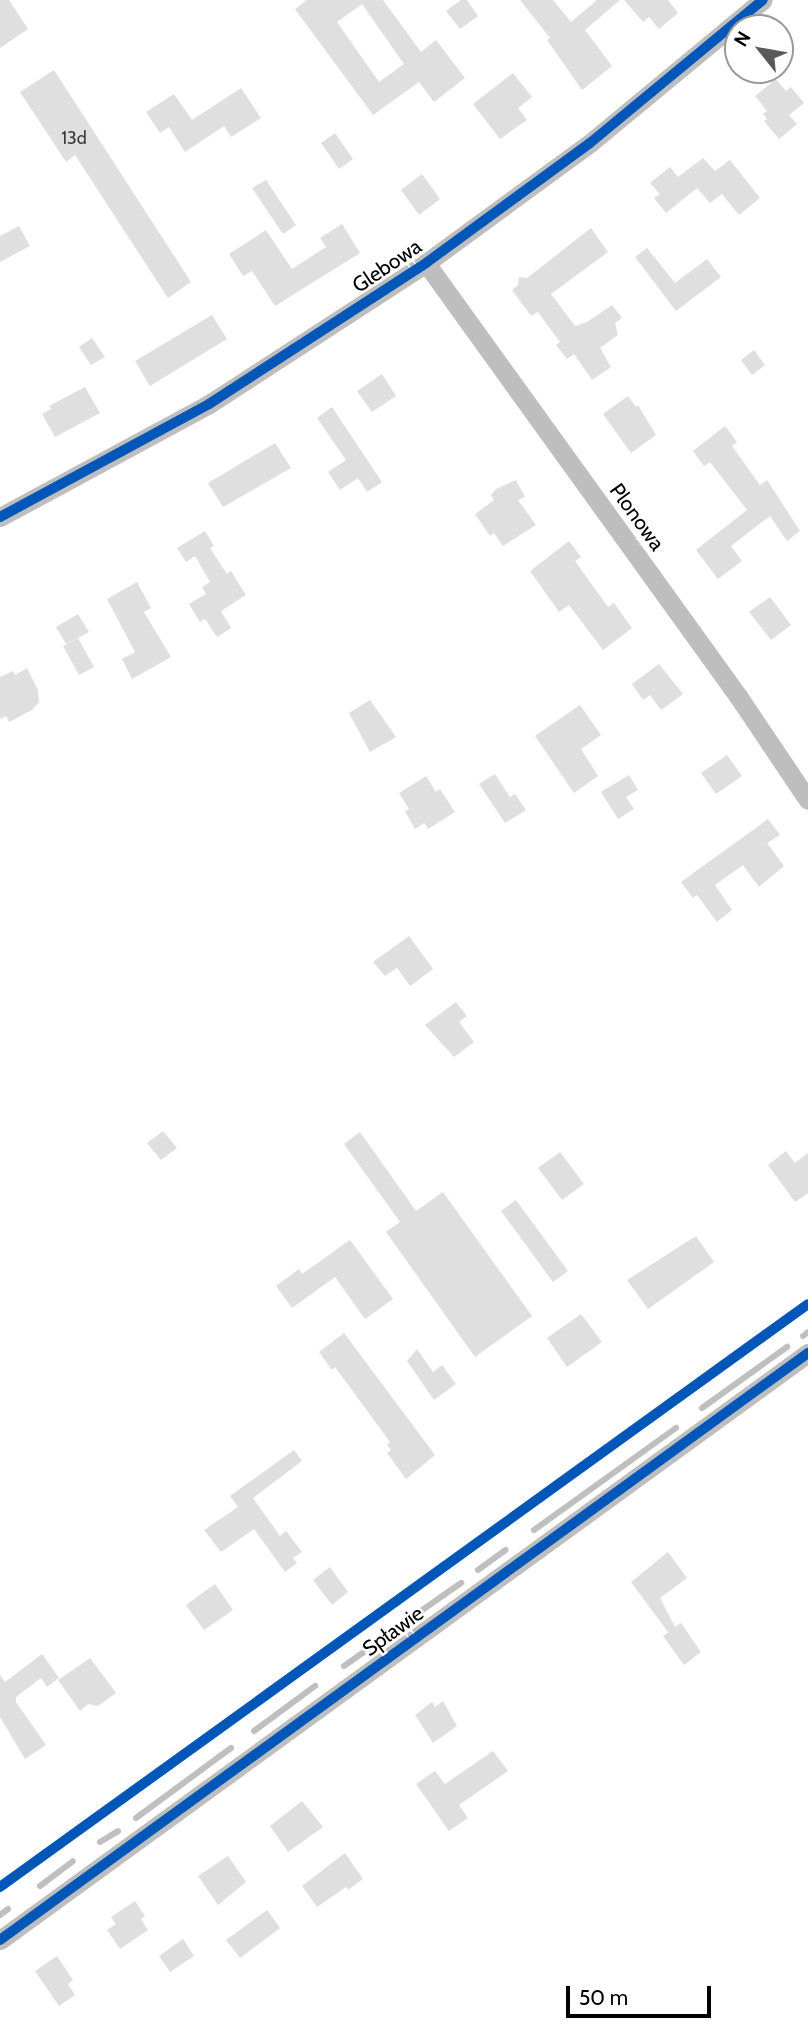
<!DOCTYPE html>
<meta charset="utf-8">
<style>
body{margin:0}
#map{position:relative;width:808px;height:2032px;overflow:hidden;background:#fff;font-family:Cabin,sans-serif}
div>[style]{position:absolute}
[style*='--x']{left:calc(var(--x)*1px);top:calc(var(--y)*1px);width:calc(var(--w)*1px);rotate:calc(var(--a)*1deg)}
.stream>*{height:6px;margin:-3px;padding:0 3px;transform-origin:3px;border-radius:3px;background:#bfbfbf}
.building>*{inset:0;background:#dfdfdf}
.street>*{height:19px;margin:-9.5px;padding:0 9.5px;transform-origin:9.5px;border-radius:9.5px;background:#bebebe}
.cycleway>*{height:10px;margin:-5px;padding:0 5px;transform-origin:5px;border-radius:5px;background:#0057b8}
span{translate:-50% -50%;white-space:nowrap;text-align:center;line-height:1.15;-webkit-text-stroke:5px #fff;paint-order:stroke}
.number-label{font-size:18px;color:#383838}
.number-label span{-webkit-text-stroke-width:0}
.street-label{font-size:21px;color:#000}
.north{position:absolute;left:724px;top:14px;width:70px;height:70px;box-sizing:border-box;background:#fff;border:2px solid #999;border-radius:50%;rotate:301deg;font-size:19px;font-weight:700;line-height:28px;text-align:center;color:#000}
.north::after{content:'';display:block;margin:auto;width:24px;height:32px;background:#595959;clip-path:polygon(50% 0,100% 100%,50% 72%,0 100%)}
.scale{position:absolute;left:566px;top:1986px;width:145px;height:32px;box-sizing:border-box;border:4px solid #000;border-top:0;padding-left:9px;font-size:21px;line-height:24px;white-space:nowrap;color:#000;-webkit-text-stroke:5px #fff;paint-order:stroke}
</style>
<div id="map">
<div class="stream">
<div style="--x:803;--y:1336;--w:6;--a:-39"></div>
<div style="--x:702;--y:1408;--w:105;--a:-35.7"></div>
<div style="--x:534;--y:1530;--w:175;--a:-35.7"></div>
<div style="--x:478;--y:1570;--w:34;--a:-36"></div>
<div style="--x:408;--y:1620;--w:65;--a:-34.9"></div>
<div style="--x:344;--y:1666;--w:57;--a:-35.1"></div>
<div style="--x:254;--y:1731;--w:76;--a:-36.4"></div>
<div style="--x:136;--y:1818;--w:118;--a:-36.4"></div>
<div style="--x:100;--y:1842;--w:21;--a:-31"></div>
<div style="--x:40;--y:1886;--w:41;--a:-37.1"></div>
<div style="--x:0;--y:1915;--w:10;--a:-37"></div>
</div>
<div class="building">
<div style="clip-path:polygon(0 0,9px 0,28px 29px,0 48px)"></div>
<div style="clip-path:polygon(evenodd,307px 0,383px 0,421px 52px,436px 40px,465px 78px,434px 102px,419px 82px,373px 115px,295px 9px,307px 0,362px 4px,404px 64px,379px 82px,337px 22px,362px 4px)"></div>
<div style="clip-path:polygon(461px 0,467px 0,478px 16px,460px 29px,446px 11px)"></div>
<div style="clip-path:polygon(520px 0,553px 0,571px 22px,597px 0,620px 0,585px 30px,612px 66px,582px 90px,547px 40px,550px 38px)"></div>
<div style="clip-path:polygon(624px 0,668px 0,678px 13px,659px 29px,649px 17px,643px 22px)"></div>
<div style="clip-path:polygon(54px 70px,191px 282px,168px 298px,75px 155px,66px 162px,20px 92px)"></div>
<div style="clip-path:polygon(513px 73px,532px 97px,518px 108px,527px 120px,500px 139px,473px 104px)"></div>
<div style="clip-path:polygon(776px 79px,786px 91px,791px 87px,804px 103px,789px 115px,797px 124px,779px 139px,764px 121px,767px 119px,763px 114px,767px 111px,755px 96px)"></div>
<div style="clip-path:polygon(241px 88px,261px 118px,231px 137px,224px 126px,185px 152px,169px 127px,160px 133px,146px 112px,174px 94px,192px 120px)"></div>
<div style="clip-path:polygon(335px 133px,353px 159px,339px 169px,321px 143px)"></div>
<div style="clip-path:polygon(703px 158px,715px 171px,730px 160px,760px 198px,739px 215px,722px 194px,710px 203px,697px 188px,666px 213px,654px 198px,660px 194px,650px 183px,670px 167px,678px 177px)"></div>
<div style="clip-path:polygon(422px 174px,440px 199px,419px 215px,401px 190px)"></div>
<div style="clip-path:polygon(266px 180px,296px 225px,283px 234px,252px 188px)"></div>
<div style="clip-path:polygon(342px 224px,360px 253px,275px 306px,252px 271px,243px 276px,229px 254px,266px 230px,292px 269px,326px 247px,320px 238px)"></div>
<div style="clip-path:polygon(19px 226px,30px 246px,0 262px,0 236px)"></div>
<div style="clip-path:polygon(591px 228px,608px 252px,551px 294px,575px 326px,587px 322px,612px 305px,622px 318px,615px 323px,618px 335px,600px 348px,611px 367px,592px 380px,574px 354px,567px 359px,556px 345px,560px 342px,538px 312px,531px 316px,512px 290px,518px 285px,519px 277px,527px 278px)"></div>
<div style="clip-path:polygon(647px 248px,675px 283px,707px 259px,721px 277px,676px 311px,635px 257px)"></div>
<div style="clip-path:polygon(212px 315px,227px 339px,150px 386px,135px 361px)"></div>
<div style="clip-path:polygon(92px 338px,105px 357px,91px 365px,79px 347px)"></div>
<div style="clip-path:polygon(754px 350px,765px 365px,752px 375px,741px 360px)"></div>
<div style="clip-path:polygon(382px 374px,396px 396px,372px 412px,357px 391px)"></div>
<div style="clip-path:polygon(85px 387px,100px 413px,55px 437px,42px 414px,51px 409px,49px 406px)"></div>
<div style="clip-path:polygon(628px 396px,636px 407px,638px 405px,656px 435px,631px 453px,603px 414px)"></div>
<div style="clip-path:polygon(332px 407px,382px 482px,367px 492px,358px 478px,340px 490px,328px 472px,346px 460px,317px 418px)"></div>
<div style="clip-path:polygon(725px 426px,737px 442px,732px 446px,760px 485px,767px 480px,800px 531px,787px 541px,770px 516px,731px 546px,742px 561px,718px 579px,696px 550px,747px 510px,710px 462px,704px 466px,693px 451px)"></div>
<div style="clip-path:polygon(275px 443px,291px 468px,223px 507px,208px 483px)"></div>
<div style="clip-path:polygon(516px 480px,525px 497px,518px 500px,536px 525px,503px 546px,494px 533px,490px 536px,475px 514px,494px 500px,491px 495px,496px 489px)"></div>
<div style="clip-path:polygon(205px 531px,214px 546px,210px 548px,227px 574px,231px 571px,246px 595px,221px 611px,231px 628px,217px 637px,205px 619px,200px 622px,189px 604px,206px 594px,202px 587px,210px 582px,195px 556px,186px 562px,177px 548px)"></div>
<div style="clip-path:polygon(569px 541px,581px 557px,575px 561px,608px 607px,614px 603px,632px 628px,603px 650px,569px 605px,559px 612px,530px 571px)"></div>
<div style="clip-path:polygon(137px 582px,151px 608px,144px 612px,171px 657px,132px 679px,122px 659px,135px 652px,107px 599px)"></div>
<div style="clip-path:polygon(770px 597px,791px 625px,771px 640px,749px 612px)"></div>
<div style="clip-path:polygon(78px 614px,89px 632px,66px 644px,56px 627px)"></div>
<div style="clip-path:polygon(78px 638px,94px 667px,79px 675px,63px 646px)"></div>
<div style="clip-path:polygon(659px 664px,683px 694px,661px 710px,650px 695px,643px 700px,632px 684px)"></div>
<div style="clip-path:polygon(27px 668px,38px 690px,39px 702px,32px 710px,9px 722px,6px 716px,0 719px,0 677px,13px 671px,15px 675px)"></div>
<div style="clip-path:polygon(370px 700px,396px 737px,370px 752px,349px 713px)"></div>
<div style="clip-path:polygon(580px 705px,601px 735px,581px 749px,598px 776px,574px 793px,535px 736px)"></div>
<div style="clip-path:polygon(727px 755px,742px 776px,716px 794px,701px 773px)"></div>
<div style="clip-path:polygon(495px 774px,510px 797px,515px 794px,526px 810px,505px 823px,479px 784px)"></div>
<div style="clip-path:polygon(629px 775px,638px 790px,626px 797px,634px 809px,618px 819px,601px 792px)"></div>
<div style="clip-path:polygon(426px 776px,436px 792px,440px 789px,455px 812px,428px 829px,424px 823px,415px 829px,405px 811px,409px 809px,399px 793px)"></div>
<div style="clip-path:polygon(768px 819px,780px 835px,767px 843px,784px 866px,759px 887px,743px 865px,715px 885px,732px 910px,717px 922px,697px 895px,693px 898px,681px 882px)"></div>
<div style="clip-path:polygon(409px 936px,433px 969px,410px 986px,397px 968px,385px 976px,373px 962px)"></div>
<div style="clip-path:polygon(456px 1002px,467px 1016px,459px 1022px,474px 1042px,454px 1057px,425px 1025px)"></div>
<div style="clip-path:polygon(163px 1131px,177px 1148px,161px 1160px,147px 1143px)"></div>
<div style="clip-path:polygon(360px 1132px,416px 1211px,443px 1192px,532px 1316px,475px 1357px,386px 1232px,400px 1222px,344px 1144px)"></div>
<div style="clip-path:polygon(786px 1151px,795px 1163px,808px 1153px,808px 1193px,795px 1202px,768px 1165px)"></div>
<div style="clip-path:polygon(560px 1152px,584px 1184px,562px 1200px,538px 1168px)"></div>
<div style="clip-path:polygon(516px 1200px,568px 1271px,553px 1282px,501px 1211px)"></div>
<div style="clip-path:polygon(696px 1236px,714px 1262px,648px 1309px,627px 1280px)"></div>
<div style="clip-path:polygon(350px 1240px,393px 1299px,365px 1319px,335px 1277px,292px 1308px,276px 1286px,299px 1269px,302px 1274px)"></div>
<div style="clip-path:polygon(581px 1314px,602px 1342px,567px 1367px,547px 1338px)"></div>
<div style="clip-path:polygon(344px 1333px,435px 1455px,406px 1479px,387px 1453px,391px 1450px,387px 1445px,390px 1442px,335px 1367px,332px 1370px,319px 1352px)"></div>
<div style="clip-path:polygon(417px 1349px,433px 1372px,442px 1365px,456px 1384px,434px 1400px,407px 1361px)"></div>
<div style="clip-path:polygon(294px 1450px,302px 1461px,253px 1498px,280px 1536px,286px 1531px,302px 1552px,293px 1558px,297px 1563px,285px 1572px,254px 1529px,221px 1552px,204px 1530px,238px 1507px,230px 1496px)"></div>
<div style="clip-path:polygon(668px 1552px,687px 1578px,660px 1598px,675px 1627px,681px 1623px,701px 1652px,684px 1665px,663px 1636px,673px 1629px,668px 1632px,631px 1582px)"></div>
<div style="clip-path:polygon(330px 1567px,348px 1592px,332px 1605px,313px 1580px)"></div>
<div style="clip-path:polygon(215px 1584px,233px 1610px,204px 1630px,186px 1605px)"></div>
<div style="clip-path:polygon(42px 1654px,59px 1678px,47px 1687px,41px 1678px,16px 1697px,16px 1702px,46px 1745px,25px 1759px,0 1717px,0 1675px,5px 1682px)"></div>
<div style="clip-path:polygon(90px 1658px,116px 1693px,98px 1706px,88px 1704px,80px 1711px,58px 1680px)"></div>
<div style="clip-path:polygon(443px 1701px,457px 1726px,433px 1743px,415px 1715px,432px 1702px,435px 1707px)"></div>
<div style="clip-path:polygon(493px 1751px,508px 1771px,459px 1805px,468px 1818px,449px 1831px,416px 1784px,435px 1771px,445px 1784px)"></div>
<div style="clip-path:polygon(302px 1801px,323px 1827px,288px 1852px,270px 1826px)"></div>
<div style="clip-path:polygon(345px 1853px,363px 1879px,348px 1890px,346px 1887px,317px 1907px,302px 1886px)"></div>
<div style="clip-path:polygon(228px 1856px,246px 1882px,218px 1905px,198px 1876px)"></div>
<div style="clip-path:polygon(135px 1901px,145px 1916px,141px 1919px,148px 1930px,120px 1949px,107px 1930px,116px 1924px,111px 1917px)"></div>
<div style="clip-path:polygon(267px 1910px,280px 1928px,240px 1958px,226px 1940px)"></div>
<div style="clip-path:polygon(183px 1939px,194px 1956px,170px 1972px,159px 1956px)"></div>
<div style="clip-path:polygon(57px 1956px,73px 1980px,68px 1984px,75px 1995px,59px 2006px,35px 1971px)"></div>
</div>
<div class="street">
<div style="--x:426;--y:263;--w:534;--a:54.23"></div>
<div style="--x:738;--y:696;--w:125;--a:56.1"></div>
<div style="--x:0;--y:517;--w:238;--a:-28.4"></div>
<div style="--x:209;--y:404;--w:259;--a:-33"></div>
<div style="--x:426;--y:263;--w:203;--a:-36.2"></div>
<div style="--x:590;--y:143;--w:224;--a:-39.6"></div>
<div style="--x:0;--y:1940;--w:999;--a:-36"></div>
</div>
<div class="cycleway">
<div style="--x:0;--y:517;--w:238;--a:-28.4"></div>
<div style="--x:209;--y:404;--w:259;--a:-33"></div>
<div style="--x:426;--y:263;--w:203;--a:-36.2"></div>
<div style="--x:590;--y:143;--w:224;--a:-39.6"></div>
<div style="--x:0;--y:1887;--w:996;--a:-35.81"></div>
<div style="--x:0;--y:1940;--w:999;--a:-36"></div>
</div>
<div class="number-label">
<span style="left:74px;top:138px">13d</span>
</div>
<div class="street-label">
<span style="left:387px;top:266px;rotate:-34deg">Glebowa</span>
<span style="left:637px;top:517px;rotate:54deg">Plonowa</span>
<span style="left:393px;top:1631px;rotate:-36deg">Spławie</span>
</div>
<div class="north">N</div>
<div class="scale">50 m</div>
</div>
